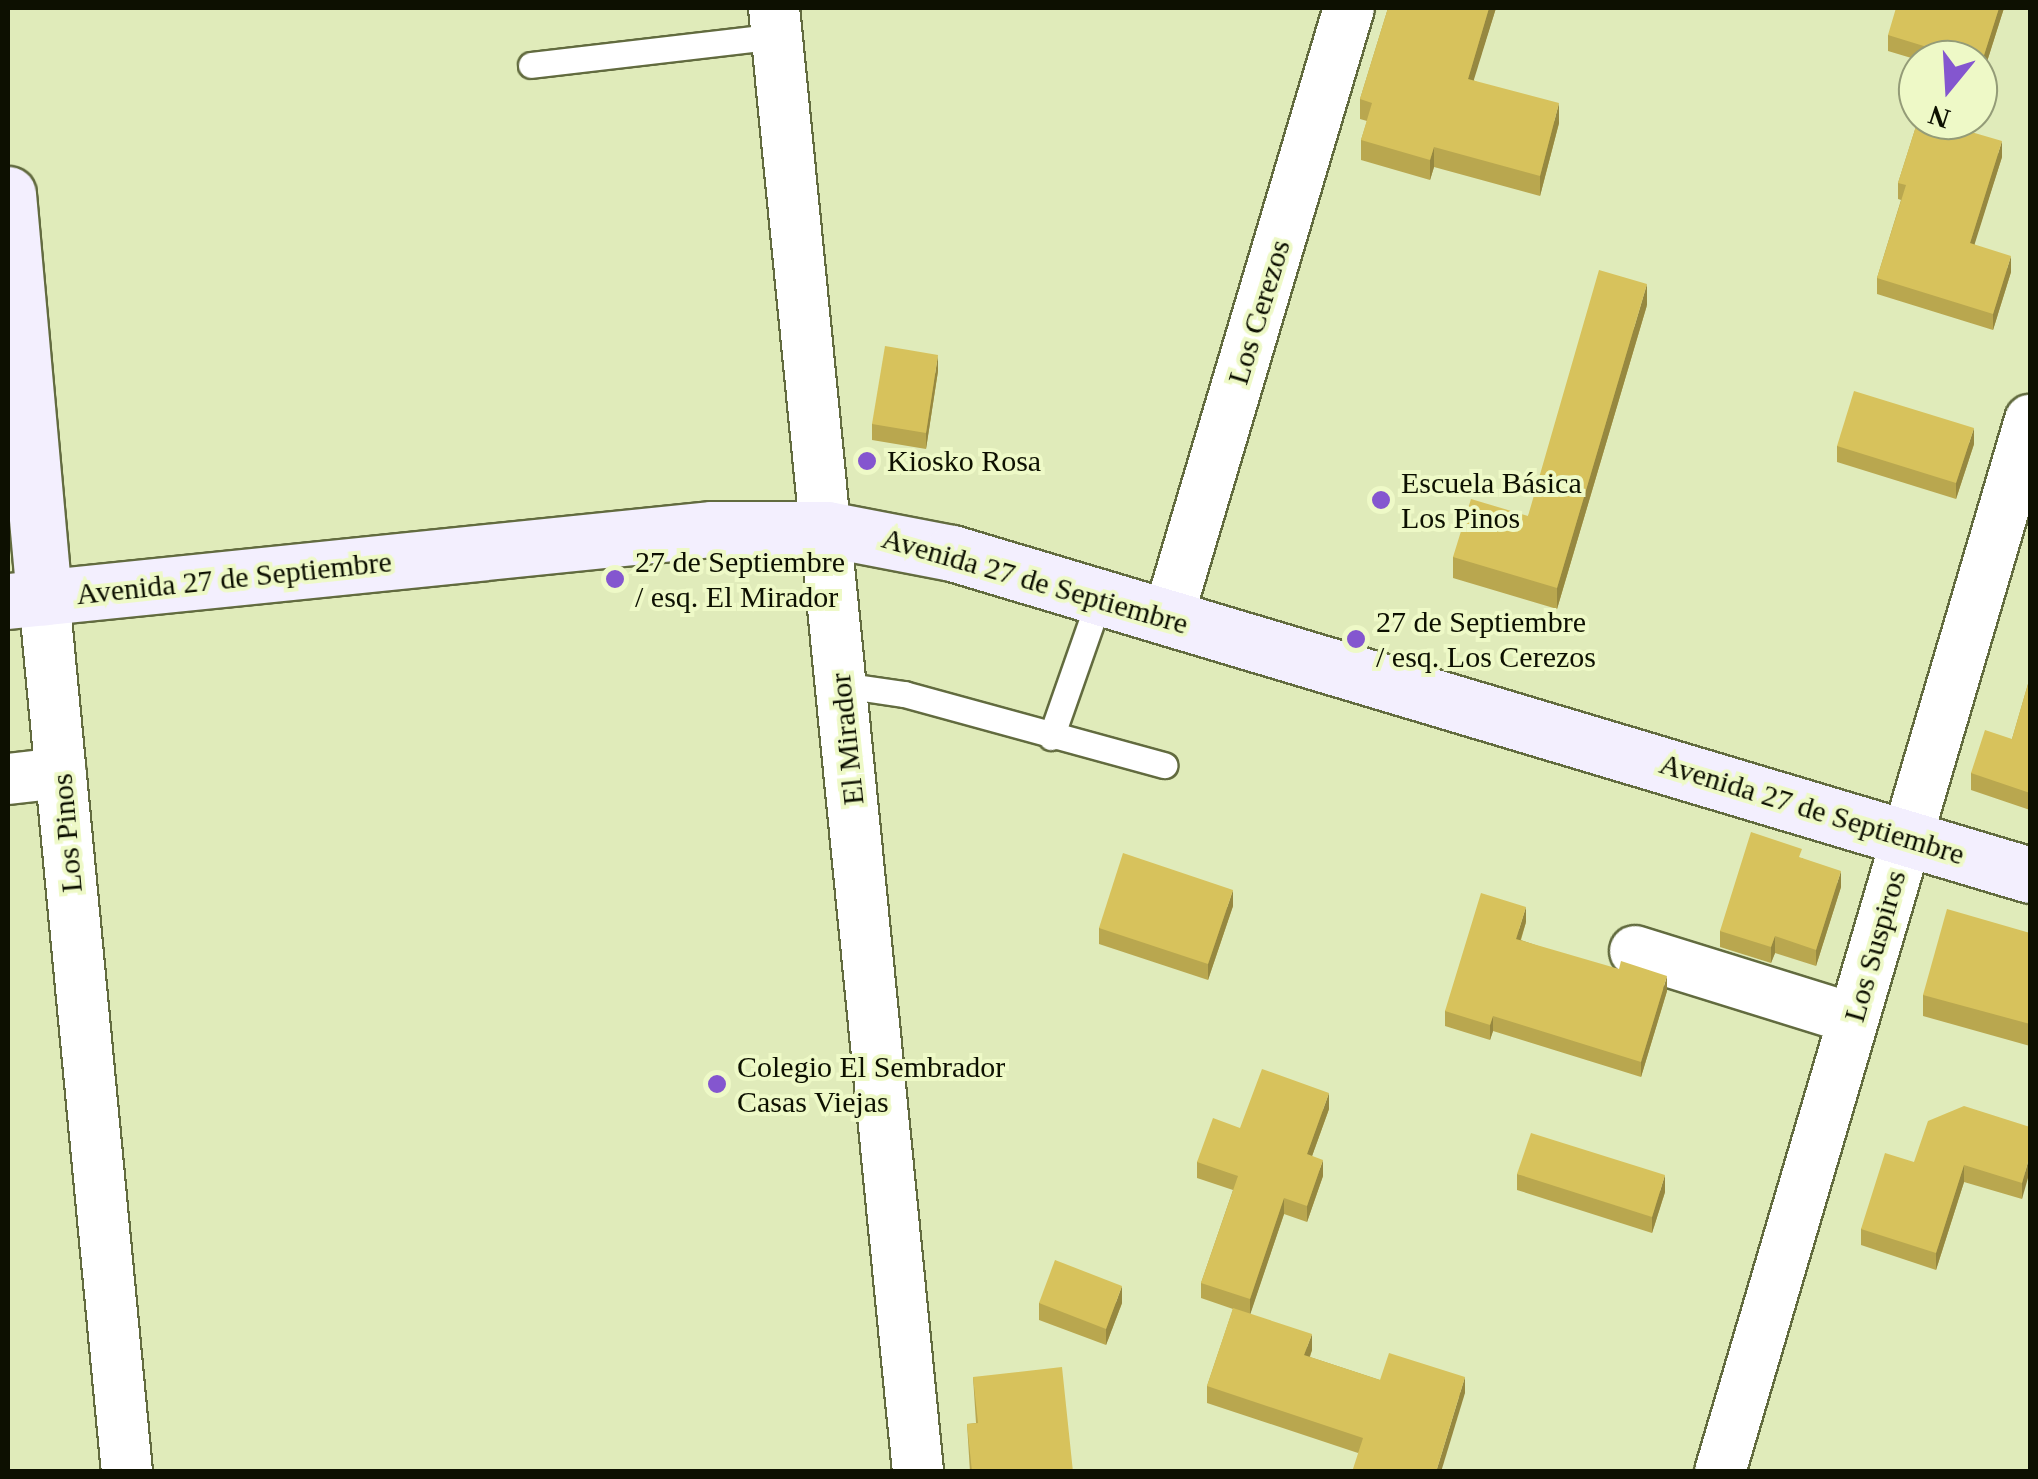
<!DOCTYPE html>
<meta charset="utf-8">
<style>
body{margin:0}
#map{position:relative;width:2038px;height:1479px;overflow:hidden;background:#e0ebba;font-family:"Times New Roman",serif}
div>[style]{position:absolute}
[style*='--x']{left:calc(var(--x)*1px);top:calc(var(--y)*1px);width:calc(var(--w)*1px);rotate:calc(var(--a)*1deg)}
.roads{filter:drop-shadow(2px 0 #626b3f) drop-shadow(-2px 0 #626b3f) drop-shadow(0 2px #626b3f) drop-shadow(0 -2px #626b3f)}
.lane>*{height:25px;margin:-12.5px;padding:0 12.5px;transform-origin:12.5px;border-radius:12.5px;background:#fff}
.street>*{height:50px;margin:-25px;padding:0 25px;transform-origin:25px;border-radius:25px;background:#fff}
.secondary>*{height:55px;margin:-27.5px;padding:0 27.5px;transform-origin:27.5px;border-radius:27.5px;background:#f3effe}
.wall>*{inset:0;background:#b9a74f}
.shaded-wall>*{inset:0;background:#968840}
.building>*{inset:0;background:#d7c25c}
.dots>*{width:28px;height:28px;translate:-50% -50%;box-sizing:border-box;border:5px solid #eef9c7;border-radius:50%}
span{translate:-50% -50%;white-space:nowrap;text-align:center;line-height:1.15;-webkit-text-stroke:8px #eef9c7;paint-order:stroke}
.street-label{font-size:30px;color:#0d1001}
.poi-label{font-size:30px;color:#0d1001}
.left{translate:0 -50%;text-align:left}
.frame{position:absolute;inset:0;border:10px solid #0d1001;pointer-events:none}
.north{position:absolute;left:1898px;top:40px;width:100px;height:100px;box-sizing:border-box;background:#eef9c7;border:2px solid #949c78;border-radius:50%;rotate:198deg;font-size:28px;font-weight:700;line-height:40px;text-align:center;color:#0d1001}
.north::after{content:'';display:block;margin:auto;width:35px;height:45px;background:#8456cf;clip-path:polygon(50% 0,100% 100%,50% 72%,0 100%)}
</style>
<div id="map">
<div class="roads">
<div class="lane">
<div style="--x:531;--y:65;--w:248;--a:-6.7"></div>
<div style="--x:842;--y:685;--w:63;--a:8.3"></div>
<div style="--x:904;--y:694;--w:270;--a:15.3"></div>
<div style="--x:1051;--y:737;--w:148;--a:-70.7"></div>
</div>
<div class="street">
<div style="--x:774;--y:8;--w:1471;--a:84.38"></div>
<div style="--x:44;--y:597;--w:879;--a:84.58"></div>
<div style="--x:1168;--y:617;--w:635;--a:-73.45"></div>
<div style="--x:8;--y:779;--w:53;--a:-6.5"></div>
<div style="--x:1635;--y:951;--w:228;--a:17.3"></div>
<div style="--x:1720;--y:1472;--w:1097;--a:-73.58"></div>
</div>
<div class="secondary">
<div style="--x:8;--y:194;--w:405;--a:84.9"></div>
<div style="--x:8;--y:601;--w:708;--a:-5.84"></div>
<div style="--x:712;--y:529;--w:115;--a:0"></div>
<div style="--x:827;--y:529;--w:127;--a:10.9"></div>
<div style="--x:952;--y:553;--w:1125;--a:16.63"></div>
</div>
</div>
<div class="wall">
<div style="clip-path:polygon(1388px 8px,1496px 8px,1473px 80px,1559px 123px,1540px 196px,1434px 167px,1430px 180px,1361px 160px,1361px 140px,1367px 121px,1360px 119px,1360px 99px)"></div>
<div style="clip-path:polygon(2004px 8px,1978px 90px,1978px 60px,1918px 60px,1888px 51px,1888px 35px)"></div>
<div style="clip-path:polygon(1918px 120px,1969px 120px,1966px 130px,2002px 157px,1974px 244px,2011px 272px,1993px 330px,1877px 294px,1877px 278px,1901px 200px,1898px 199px,1898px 183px)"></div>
<div style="clip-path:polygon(1647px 305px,1557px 609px,1453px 578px,1453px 557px,1528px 516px)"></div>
<div style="clip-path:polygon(938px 371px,926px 449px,872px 440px,872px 424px)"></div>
<div style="clip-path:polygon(1974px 444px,1956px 499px,1837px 462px,1837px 446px)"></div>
<div style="clip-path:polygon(2030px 677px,2030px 810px,1971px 790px,1971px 773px,2012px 739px)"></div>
<div style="clip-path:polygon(1802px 858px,1841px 887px,1816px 966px,1775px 953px,1771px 963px,1720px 947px,1720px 931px)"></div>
<div style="clip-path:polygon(1233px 906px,1208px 980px,1099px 944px,1099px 928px)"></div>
<div style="clip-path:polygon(1526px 922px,1521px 940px,1667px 991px,1641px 1077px,1493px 1031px,1490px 1040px,1445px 1026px,1445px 1011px)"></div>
<div style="clip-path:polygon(2030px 933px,2030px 1046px,1923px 1016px,1923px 995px)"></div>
<div style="clip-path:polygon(1329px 1109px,1312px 1156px,1323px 1176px,1307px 1222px,1284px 1214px,1250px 1314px,1312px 1350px,1310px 1357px,1380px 1380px,1465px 1393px,1358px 1453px,1207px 1403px,1207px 1386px,1233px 1309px,1201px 1298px,1201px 1283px,1233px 1190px,1197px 1178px,1197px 1162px,1240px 1128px)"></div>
<div style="clip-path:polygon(2030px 1127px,2022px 1199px,1964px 1182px,1936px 1270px,1861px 1245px,1861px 1229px,1914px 1162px)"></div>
<div style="clip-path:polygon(1517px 1174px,1665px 1192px,1652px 1233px,1517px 1190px)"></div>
<div style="clip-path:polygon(1039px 1303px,1122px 1303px,1106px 1345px,1039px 1320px)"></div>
<div style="clip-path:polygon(973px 1377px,1073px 1472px,970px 1472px,967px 1424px,976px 1423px)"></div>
</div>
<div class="shaded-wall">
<div style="clip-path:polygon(1489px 8px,1496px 8px,1468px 99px,1468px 79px)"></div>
<div style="clip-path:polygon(1999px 8px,2004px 8px,1978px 90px,1978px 74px)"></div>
<div style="clip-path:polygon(1559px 103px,1559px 123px,1540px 196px,1540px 176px)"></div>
<div style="clip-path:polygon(1964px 120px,1969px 120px,1961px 144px,1961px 129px)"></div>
<div style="clip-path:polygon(2002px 141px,2002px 157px,1970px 259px,1970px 243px)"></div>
<div style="clip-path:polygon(1434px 147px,1434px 167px,1430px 180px,1430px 160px)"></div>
<div style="clip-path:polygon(2011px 256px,2011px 272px,1993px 330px,1993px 314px)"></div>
<div style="clip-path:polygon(1647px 284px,1647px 305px,1557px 609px,1557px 588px)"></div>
<div style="clip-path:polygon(938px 355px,938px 371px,926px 449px,926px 433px)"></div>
<div style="clip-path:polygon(1974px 428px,1974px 444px,1956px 499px,1956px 483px)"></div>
<div style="clip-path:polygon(1841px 871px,1841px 887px,1816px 966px,1816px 950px)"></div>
<div style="clip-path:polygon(1233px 890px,1233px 906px,1208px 980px,1208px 964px)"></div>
<div style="clip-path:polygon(1526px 907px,1526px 922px,1516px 954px,1516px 939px)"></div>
<div style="clip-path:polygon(1775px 936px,1775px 953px,1771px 963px,1771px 947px)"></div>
<div style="clip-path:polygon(1667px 976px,1667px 991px,1641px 1077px,1641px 1062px)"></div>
<div style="clip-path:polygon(1493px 1016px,1493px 1031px,1490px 1040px,1490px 1025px)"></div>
<div style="clip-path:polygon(1329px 1093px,1329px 1109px,1307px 1170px,1307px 1154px)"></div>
<div style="clip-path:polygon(2030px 1155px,2030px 1171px,2022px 1199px,2022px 1183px)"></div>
<div style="clip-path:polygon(1323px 1160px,1323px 1176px,1307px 1222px,1307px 1206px)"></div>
<div style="clip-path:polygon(1964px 1165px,1964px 1182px,1936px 1270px,1936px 1253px)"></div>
<div style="clip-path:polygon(1665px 1175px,1665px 1192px,1652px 1233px,1652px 1217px)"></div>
<div style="clip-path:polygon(1284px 1198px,1284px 1214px,1250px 1315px,1250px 1299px)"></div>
<div style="clip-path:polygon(1122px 1286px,1122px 1303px,1106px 1345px,1106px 1329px)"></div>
<div style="clip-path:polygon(1312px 1334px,1312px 1350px,1304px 1371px,1304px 1355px)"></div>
<div style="clip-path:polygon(1465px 1377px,1465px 1393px,1441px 1472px,1436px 1472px)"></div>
</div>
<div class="building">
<div style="clip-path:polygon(1388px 8px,1489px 8px,1468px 79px,1559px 103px,1540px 176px,1434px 147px,1430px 160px,1361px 140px,1372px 103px,1360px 99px)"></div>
<div style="clip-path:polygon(1896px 8px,1999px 8px,1978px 74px,1978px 60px,1937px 60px,1940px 51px,1888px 35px)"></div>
<div style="clip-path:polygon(1918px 120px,1964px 120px,1961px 129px,2002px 141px,1970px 243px,2011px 256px,1993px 314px,1877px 278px,1906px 185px,1898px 183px)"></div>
<div style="clip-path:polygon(1599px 270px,1647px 284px,1557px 588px,1453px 557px,1471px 499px,1528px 516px)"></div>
<div style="clip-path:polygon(885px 346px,938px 355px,926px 433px,872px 424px)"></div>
<div style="clip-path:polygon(1854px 391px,1974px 428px,1956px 483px,1837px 446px)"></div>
<div style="clip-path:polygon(2030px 677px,2030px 793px,1971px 773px,1985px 730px,2012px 739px)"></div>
<div style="clip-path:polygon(1751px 832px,1802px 849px,1799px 857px,1841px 871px,1816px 950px,1775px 936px,1771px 947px,1720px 931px)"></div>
<div style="clip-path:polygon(1123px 853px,1233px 890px,1208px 964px,1099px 928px)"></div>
<div style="clip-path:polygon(1481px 893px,1526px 907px,1516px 939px,1619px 969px,1621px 961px,1667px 976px,1641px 1062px,1493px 1016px,1490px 1025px,1445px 1011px)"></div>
<div style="clip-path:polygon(1947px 909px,2030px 933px,2030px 1024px,1923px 995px)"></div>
<div style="clip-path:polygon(1262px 1069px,1329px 1093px,1307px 1154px,1323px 1160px,1307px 1206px,1284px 1198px,1250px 1299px,1201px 1283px,1238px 1176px,1197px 1162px,1213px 1118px,1240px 1128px)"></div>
<div style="clip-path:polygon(1964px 1106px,2030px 1127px,2030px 1155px,2022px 1183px,1964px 1165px,1936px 1253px,1861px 1229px,1885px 1153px,1914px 1162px,1928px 1121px)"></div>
<div style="clip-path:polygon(1531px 1133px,1665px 1175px,1652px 1217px,1517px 1174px)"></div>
<div style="clip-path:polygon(1055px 1260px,1122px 1286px,1106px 1329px,1039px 1303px)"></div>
<div style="clip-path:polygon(1233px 1308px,1312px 1334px,1304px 1355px,1380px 1380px,1389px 1353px,1465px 1377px,1436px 1472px,1352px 1472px,1363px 1438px,1207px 1386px)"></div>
<div style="clip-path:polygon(1062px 1367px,1073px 1472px,972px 1472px,967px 1424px,978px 1423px,973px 1377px)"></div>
</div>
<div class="dots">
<div style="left:867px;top:461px;background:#8456cf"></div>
<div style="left:1381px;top:500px;background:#8456cf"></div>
<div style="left:615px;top:579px;background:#8456cf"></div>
<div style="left:1356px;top:639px;background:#8456cf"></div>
<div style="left:717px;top:1084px;background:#8456cf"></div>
</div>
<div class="street-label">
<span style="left:1259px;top:312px;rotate:-73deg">Los Cerezos</span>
<span style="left:234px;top:578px;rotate:-6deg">Avenida 27 de Septiembre</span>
<span style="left:1035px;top:581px;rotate:16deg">Avenida 27 de Septiembre</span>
<span style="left:847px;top:739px;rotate:-96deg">El Mirador</span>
<span style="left:1812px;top:809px;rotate:17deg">Avenida 27 de Septiembre</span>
<span style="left:67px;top:833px;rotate:-95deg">Los Pinos</span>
<span style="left:1875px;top:946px;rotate:-74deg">Los Suspiros</span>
</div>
<div class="poi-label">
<span class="left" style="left:887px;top:461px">Kiosko Rosa</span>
<span class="left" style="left:1401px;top:500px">Escuela Básica<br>Los Pinos</span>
<span class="left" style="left:635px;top:579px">27 de Septiembre<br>/ esq. El Mirador</span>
<span class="left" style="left:1376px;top:639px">27 de Septiembre<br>/ esq. Los Cerezos</span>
<span class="left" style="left:737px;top:1084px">Colegio El Sembrador<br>Casas Viejas</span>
</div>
<div class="frame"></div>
<div class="north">N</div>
</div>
